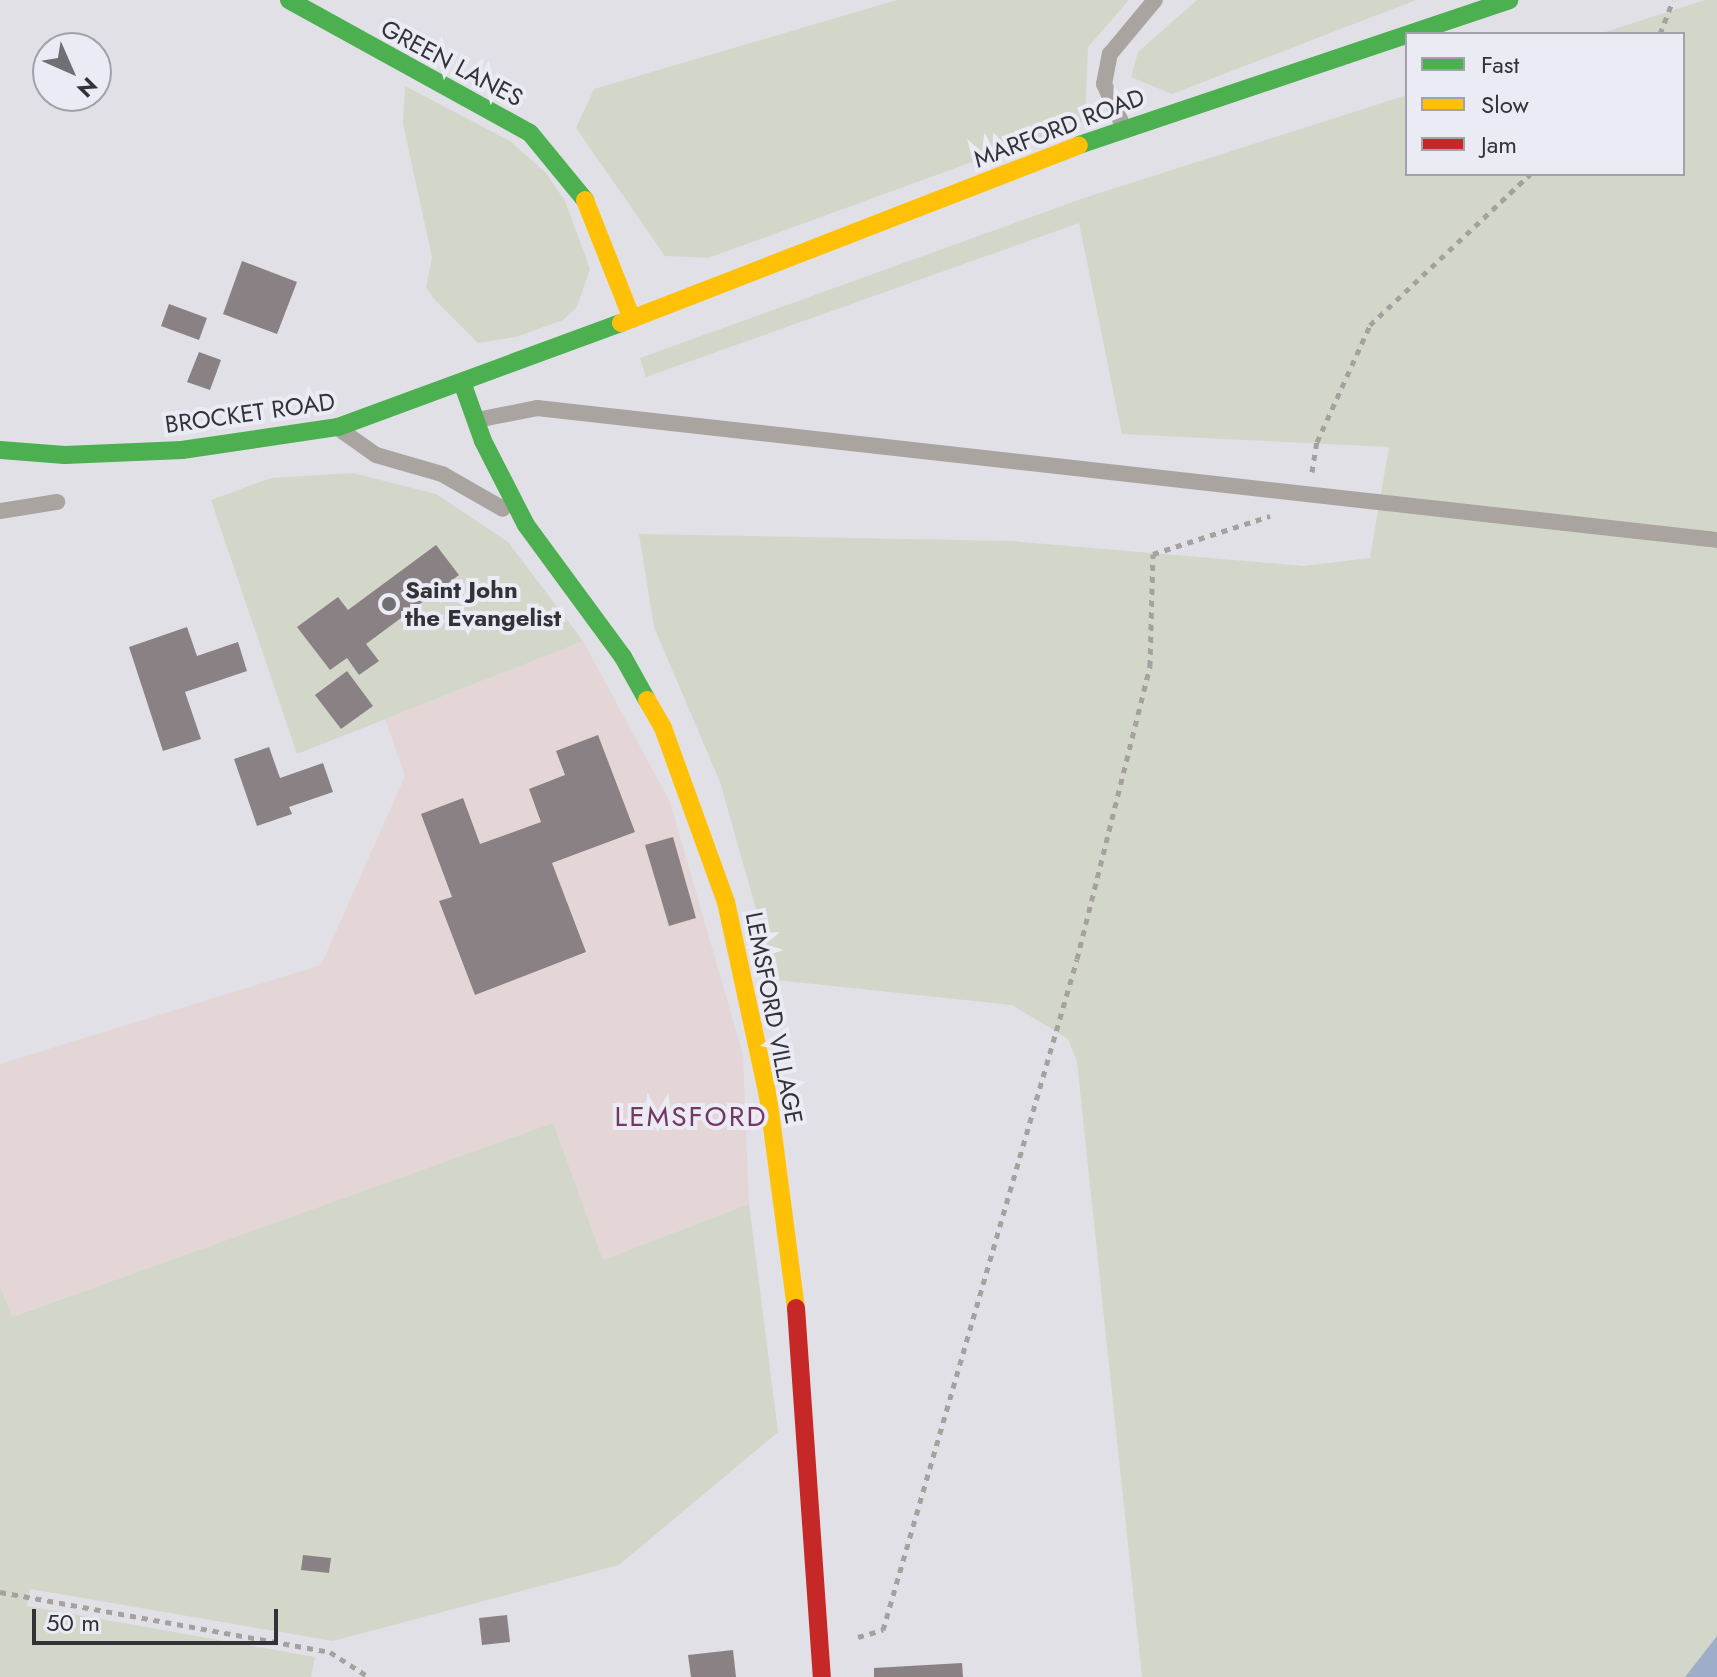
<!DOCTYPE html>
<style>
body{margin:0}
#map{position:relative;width:1717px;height:1677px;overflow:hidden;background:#e0e0e6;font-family:Jost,sans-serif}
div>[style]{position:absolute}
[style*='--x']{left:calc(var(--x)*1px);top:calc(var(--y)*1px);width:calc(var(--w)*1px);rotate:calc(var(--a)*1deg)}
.education>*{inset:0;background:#e4d6d7}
.green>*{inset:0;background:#d3d7c9}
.water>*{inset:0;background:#9eaec8}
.building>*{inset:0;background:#898183}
.path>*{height:5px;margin-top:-2.5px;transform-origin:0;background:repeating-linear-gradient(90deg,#a5a19f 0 6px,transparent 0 12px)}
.lane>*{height:16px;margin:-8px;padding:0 8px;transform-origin:8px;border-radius:8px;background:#a9a4a0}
.fast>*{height:18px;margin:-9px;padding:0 9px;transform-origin:9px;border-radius:9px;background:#4caf50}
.slow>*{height:18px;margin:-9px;padding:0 9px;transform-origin:9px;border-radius:9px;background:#ffc107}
.jam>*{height:18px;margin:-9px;padding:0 9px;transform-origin:9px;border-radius:9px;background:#c62828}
.dots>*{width:22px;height:22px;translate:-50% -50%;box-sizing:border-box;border:4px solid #ebebf6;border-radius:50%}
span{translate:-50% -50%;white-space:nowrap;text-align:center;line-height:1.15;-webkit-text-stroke:8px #ebebf6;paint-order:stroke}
.street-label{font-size:24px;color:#333237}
.poi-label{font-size:24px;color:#333237;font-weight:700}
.left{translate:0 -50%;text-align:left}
.quarter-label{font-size:28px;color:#753860;letter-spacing:2px}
.legend{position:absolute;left:1405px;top:32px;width:280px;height:144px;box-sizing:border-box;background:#ebebf6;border:2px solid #a1a1aa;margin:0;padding:10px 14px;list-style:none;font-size:24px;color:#333237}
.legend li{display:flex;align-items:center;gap:16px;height:40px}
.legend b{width:40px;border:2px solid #a1a1aa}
.north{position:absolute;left:32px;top:32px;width:80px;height:80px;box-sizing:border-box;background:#ebebf6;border:2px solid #a1a1aa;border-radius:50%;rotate:135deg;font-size:22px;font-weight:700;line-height:32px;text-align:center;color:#333237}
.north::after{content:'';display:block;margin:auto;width:28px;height:36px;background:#706f74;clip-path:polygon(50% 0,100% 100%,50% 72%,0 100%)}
.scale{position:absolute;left:32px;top:1609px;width:246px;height:36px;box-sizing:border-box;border:4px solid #333237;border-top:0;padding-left:10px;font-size:24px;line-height:28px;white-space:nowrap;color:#333237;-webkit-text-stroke:6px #ebebf6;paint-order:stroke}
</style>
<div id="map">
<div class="education">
<div style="clip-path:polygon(583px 641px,670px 802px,743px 1055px,749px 1204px,603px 1260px,552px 1124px,11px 1317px,0 1285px,0 1064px,321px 965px,405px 776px,385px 719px)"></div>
</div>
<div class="green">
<div style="clip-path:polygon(897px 0,1129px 0,1088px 47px,1085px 121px,708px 258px,665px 256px,576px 128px,594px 89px)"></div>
<div style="clip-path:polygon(1197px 0,1416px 0,1172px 94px,1131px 77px,1138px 52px)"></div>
<div style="clip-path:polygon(1705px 0,1717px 0,1717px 1677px,1142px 1677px,1077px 1062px,1068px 1039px,1012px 1005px,776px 980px,720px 782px,654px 627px,639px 534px,1011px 541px,1304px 566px,1370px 558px,1389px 447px,1122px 434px,1079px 223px,646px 377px,640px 358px,1084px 198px,1407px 95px,1407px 174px,1683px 174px,1683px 34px,1599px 34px)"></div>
<div style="clip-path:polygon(405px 86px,510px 141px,546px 173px,565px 201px,590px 269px,577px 307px,563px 320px,516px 337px,478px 343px,435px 300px,426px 287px,432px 257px,403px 124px)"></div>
<div style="clip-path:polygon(353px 473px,436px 494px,508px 542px,583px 641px,297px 754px,211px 500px,271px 478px)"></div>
<div style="clip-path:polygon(553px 1123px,603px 1260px,749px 1204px,778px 1432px,619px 1565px,333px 1641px,30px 1589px,27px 1606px,315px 1657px,311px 1677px,0 1677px,0 1286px,12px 1317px)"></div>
</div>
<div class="water">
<div style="clip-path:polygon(1717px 1636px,1717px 1677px,1685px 1677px)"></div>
</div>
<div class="building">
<div style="clip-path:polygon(242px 261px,297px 282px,277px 334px,223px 314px)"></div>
<div style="clip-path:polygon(169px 304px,207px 318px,199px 340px,161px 326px)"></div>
<div style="clip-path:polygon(199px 352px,221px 360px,210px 390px,187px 382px)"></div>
<div style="clip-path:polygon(436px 545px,459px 575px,366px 644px,379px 661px,359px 675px,347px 658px,330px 670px,297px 627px,338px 597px,348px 610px)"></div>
<div style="clip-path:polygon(187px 627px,197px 656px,238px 642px,247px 671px,185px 692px,201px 739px,163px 751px,129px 647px)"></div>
<div style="clip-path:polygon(347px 671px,373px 706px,341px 729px,315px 695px)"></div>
<div style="clip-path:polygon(598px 735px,635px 832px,552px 863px,586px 952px,475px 995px,439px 901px,452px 897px,421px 814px,463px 798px,480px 844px,541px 822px,529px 789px,565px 775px,556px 751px)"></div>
<div style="clip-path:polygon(269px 747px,280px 778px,323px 763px,333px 792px,289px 807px,292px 814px,257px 826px,234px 759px)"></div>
<div style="clip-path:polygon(673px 837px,696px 918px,669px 926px,645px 845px)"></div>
<div style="clip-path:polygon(303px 1555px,331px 1558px,329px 1573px,301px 1570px)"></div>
<div style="clip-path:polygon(507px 1615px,510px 1642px,482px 1645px,479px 1618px)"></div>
<div style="clip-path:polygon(733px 1650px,736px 1677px,691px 1677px,688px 1655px)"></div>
<div style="clip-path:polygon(962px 1663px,963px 1677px,874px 1677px,874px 1668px)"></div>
</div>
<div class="path">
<div style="--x:1660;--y:34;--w:36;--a:-69"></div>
<div style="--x:1312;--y:472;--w:30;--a:-81"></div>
<div style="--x:1317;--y:442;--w:128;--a:-65.6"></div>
<div style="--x:1370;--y:325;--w:220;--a:-43.3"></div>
<div style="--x:0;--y:1592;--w:335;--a:10.3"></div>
<div style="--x:330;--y:1652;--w:46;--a:32.7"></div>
<div style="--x:858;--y:1637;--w:26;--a:-16"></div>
<div style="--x:883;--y:1630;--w:698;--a:-73.87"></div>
<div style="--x:1077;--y:959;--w:302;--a:-76"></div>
<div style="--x:1150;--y:666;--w:112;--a:-88.5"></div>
<div style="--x:1153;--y:554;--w:123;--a:-18"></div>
</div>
<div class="lane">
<div style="--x:1123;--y:126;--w:46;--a:-114.3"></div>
<div style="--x:1104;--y:84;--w:31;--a:-79"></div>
<div style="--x:1110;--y:54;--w:70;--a:-50.2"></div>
<div style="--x:477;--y:420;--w:61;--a:-11.3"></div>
<div style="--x:537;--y:408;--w:1187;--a:6.38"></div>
<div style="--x:342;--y:431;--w:42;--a:35.2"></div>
<div style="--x:376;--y:455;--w:69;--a:16.1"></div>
<div style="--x:442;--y:474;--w:70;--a:29.8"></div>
<div style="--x:0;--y:511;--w:58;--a:-9"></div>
</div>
<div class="fast">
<div style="--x:289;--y:0;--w:275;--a:28.9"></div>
<div style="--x:530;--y:133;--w:87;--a:50.6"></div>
<div style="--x:1079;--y:145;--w:454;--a:-18.6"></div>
<div style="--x:463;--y:385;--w:59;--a:70.3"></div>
<div style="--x:483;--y:441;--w:94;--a:62.9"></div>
<div style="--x:526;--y:525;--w:164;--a:53.7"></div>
<div style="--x:623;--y:657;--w:49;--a:60.8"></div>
<div style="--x:0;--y:450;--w:65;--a:4.4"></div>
<div style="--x:65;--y:455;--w:117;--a:-2.4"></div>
<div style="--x:182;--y:450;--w:158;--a:-8.4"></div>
<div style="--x:338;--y:427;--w:302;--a:-20.2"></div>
</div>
<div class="slow">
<div style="--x:585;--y:200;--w:128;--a:68.4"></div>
<div style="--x:621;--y:323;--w:491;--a:-21.2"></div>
<div style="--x:647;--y:700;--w:32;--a:60"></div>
<div style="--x:663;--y:728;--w:185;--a:70.1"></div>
<div style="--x:726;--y:902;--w:198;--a:77.8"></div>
<div style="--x:768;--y:1096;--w:214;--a:82.5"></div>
</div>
<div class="jam">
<div style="--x:796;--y:1308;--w:370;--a:86"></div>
</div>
<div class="dots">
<div style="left:389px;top:604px;background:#706f74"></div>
</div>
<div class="street-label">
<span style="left:452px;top:63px;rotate:28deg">GREEN LANES</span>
<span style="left:1059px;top:128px;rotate:-21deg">MARFORD ROAD</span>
<span style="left:250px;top:413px;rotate:-8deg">BROCKET ROAD</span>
<span style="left:774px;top:1018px;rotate:79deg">LEMSFORD VILLAGE</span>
</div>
<div class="poi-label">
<span class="left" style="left:405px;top:604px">Saint John<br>the Evangelist</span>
</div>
<div class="quarter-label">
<span style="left:691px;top:1117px">LEMSFORD</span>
</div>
<ul class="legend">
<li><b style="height:10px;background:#4caf50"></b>Fast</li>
<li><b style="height:10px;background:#ffc107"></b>Slow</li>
<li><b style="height:10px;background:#c62828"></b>Jam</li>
</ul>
<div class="north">N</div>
<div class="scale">50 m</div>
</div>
